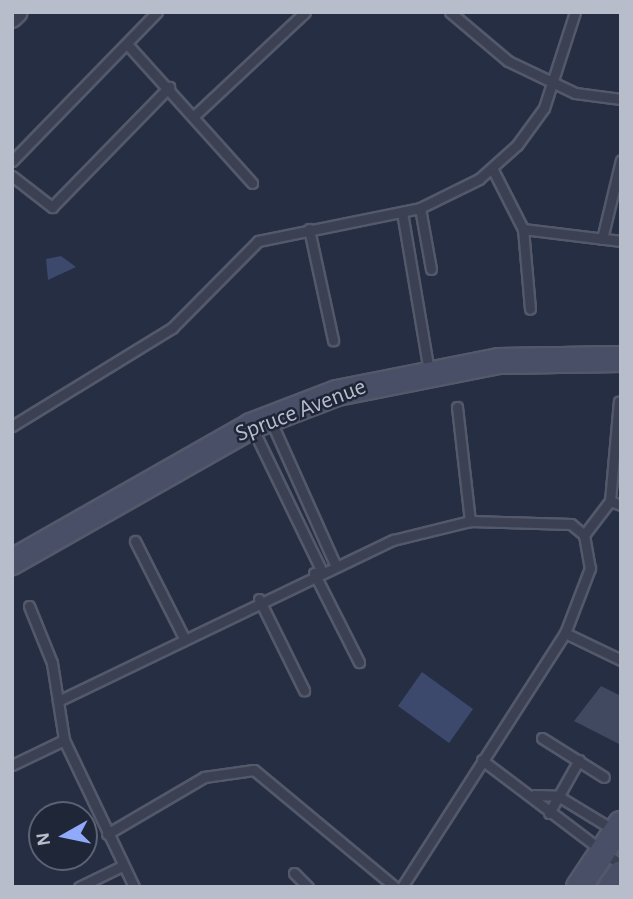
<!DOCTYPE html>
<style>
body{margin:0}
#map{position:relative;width:633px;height:899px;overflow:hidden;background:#262e43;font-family:"Alegreya Sans",sans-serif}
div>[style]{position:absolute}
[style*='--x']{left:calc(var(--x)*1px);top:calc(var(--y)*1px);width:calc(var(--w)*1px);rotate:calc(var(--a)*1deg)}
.water>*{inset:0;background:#3c496c}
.building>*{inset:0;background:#404960}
.roads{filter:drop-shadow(2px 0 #53596a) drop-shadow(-2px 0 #53596a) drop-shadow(0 2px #53596a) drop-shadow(0 -2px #53596a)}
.lane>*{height:9px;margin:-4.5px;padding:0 4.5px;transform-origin:4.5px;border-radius:4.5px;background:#3b4153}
.street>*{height:18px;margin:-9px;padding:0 9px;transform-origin:9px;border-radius:9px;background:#3b4153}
.secondary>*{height:24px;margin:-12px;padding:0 12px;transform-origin:12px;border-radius:12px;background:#494f66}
span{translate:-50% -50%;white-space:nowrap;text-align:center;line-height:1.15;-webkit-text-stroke:5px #1f2638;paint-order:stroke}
.street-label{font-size:24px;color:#b8bdcc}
.frame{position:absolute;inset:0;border:14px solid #b8bdcc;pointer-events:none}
.north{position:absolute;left:28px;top:801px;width:70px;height:70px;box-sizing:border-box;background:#1f2638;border:2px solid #5c6273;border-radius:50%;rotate:261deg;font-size:19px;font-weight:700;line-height:28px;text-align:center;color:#b8bdcc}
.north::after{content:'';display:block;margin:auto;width:24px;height:32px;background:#90a9fa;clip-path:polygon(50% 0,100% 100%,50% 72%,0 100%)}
</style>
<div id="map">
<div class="water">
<div style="clip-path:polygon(61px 256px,76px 267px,48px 280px,46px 259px)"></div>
<div style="clip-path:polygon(422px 672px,473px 709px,449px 743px,398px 706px)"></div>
</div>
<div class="building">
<div style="clip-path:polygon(601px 686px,621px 696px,621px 745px,574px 721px)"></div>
</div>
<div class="roads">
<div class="lane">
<div style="--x:450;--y:12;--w:76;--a:40.2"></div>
<div style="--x:508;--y:61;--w:74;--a:25.5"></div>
<div style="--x:575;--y:93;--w:46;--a:7.4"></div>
<div style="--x:127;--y:44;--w:187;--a:48"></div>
<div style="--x:194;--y:116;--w:152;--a:-43.1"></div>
<div style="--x:12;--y:161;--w:208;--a:-45.8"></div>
<div style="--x:492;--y:168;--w:68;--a:63.1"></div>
<div style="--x:523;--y:229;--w:80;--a:85"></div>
<div style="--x:12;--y:176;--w:51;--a:37.8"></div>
<div style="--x:52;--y:207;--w:168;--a:-45.7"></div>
<div style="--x:420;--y:208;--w:62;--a:79.8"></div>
<div style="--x:402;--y:212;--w:161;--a:80.4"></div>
<div style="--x:309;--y:229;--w:114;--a:77.8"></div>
<div style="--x:523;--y:229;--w:99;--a:7"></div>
<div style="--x:602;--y:239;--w:81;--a:-76.5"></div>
<div style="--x:457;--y:407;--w:115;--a:83.5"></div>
<div style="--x:270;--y:419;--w:159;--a:65.9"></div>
<div style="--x:12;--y:426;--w:188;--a:-31.5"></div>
<div style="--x:172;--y:328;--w:122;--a:-45.3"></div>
<div style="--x:258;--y:241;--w:165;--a:-11.5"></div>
<div style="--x:420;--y:208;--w:66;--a:-26.2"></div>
<div style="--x:479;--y:179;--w:51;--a:-41.8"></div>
<div style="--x:517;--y:145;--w:46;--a:-53.9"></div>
<div style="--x:544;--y:108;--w:101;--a:-72.1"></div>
<div style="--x:252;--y:427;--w:159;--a:64.2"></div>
<div style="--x:610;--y:501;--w:12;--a:20"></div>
<div style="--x:584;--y:535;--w:43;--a:-52.6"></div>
<div style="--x:610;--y:501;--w:100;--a:-84.9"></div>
<div style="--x:135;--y:541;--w:106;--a:63.2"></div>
<div style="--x:314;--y:573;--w:100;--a:63.2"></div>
<div style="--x:259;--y:599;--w:102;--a:63.7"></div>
<div style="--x:29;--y:606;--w:61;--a:68"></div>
<div style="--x:52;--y:663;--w:78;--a:81.1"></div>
<div style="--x:64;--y:740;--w:163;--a:64.5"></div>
<div style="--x:565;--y:633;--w:62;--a:25.7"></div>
<div style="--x:58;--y:701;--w:372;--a:-25.7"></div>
<div style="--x:393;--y:540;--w:79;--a:-13.9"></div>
<div style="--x:470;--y:521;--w:101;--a:1.7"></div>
<div style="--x:571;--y:524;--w:17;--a:40"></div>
<div style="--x:584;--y:535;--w:34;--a:80"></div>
<div style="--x:590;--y:568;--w:70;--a:111"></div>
<div style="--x:565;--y:633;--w:302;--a:122.7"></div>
<div style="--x:542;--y:738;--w:73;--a:32.2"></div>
<div style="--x:482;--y:760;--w:174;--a:37.1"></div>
<div style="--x:12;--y:765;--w:58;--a:-25.7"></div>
<div style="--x:534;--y:795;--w:24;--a:2"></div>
<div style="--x:558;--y:796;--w:66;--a:31.3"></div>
<div style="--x:549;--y:813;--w:61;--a:-60.5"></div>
<div style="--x:107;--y:834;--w:113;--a:-30.4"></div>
<div style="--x:204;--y:777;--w:50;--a:-8"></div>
<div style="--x:254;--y:770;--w:183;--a:39.7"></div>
<div style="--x:294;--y:873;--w:20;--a:45"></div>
<div style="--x:79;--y:887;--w:48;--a:-26"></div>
</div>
<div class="street">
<div style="--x:12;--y:18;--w:8;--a:-45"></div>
</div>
<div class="secondary">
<div style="--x:12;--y:562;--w:275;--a:-29.6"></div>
<div style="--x:251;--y:426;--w:92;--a:-21"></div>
<div style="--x:337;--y:393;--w:165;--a:-11.2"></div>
<div style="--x:499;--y:361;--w:122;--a:-0.9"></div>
<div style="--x:579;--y:887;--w:76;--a:-56.3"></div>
<div style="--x:611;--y:887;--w:17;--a:-54"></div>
</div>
</div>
<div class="street-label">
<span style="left:301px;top:411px;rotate:-21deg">Spruce Avenue</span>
</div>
<div class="frame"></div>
<div class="north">N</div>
</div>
